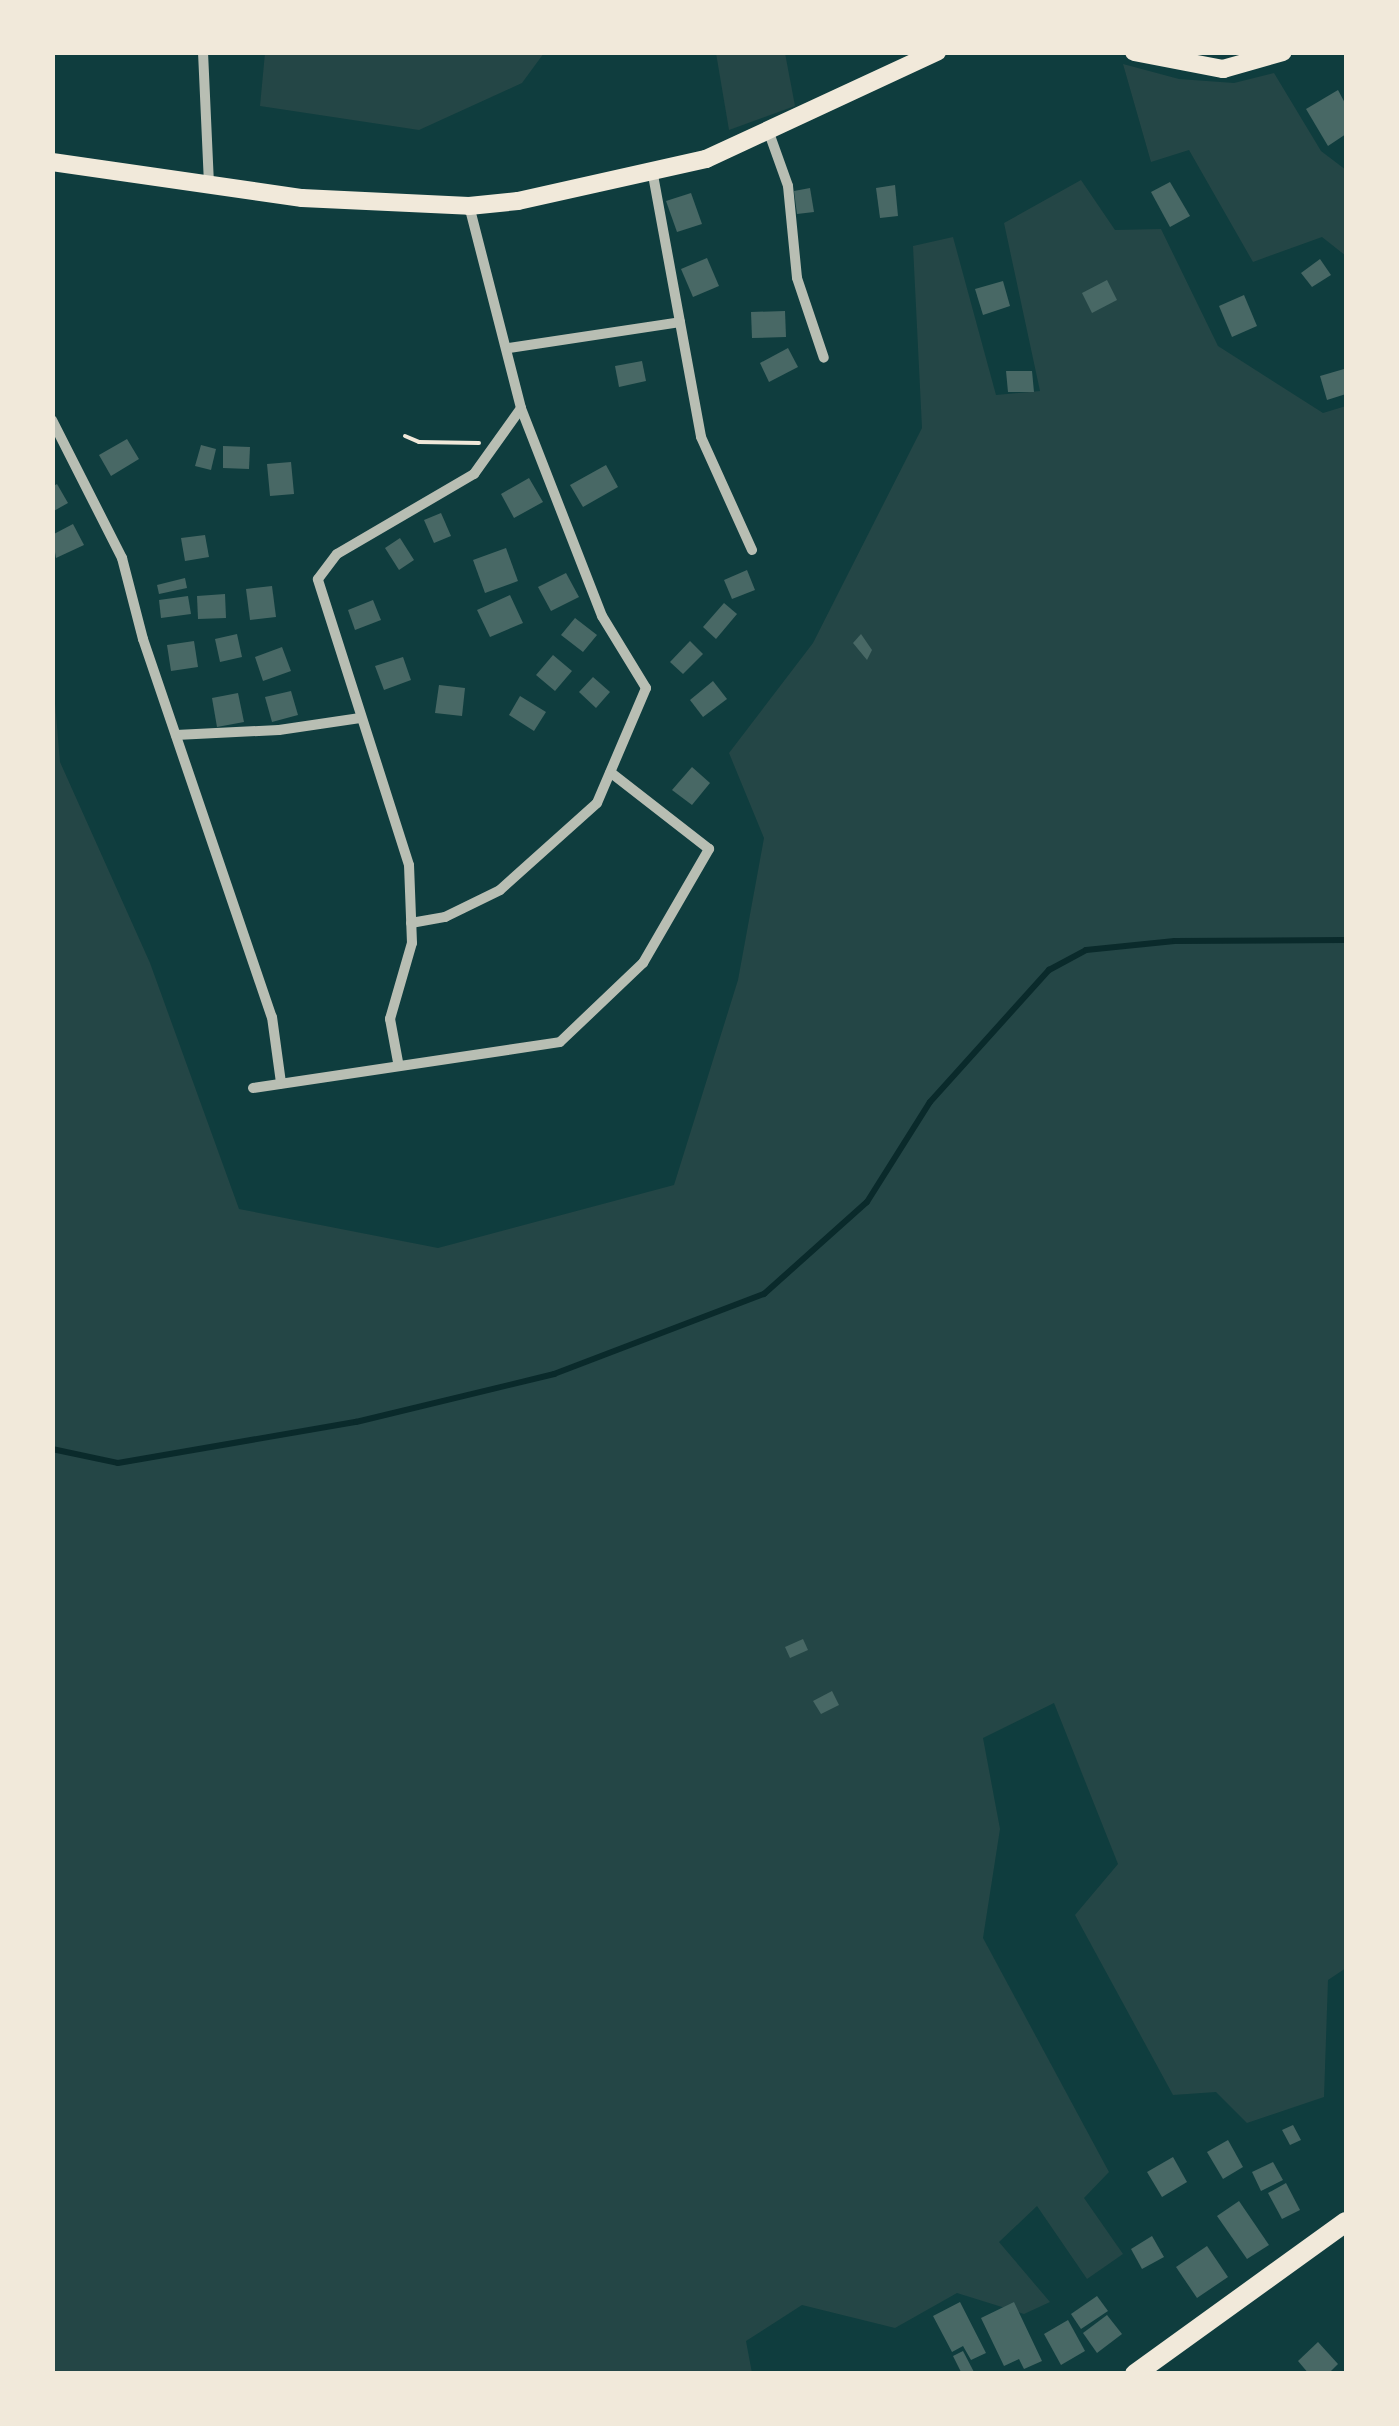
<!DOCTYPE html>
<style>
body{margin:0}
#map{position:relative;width:1399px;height:2426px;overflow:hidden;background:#0f3d3e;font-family:"PT Sans Narrow",sans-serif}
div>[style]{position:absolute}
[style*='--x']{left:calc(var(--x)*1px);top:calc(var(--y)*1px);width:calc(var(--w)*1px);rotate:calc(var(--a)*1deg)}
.green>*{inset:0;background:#244646}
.stream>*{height:6px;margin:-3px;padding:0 3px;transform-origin:3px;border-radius:3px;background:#0a2a2b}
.building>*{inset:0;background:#486865}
.path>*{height:4px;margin:-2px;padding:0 2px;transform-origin:2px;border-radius:2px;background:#f1e9da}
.minor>*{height:10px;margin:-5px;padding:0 5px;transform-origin:5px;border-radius:5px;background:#b8beb3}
.secondary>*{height:18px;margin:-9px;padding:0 9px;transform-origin:9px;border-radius:9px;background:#f1e9da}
.primary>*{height:20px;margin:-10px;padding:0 10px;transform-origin:10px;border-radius:10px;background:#f1e9da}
span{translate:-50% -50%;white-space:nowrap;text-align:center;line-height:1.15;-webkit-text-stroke:10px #f1e9da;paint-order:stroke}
.frame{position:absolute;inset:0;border:55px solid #f1e9da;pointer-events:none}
</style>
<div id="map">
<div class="green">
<div style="clip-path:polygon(265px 53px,265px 52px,544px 53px,522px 83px,419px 130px,260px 106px)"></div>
<div style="clip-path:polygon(716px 53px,785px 53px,795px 106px,729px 130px)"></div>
<div style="clip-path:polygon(1123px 64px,1179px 79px,1234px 83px,1274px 73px,1321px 151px,1346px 170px,1346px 256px,1322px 237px,1253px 262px,1189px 150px,1151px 162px)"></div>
<div style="clip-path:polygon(1081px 180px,1115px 230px,1161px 229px,1218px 346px,1323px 413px,1346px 406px,1346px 1968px,1328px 1980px,1324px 2097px,1247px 2123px,1216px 2092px,1173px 2095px,1075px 1915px,1118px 1864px,1054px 1703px,983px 1738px,1000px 1829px,983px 1938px,1109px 2172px,1084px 2198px,1123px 2254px,1087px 2279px,1037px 2206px,999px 2242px,1050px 2302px,1024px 2314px,957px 2293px,895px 2328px,802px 2305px,746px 2341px,752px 2373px,53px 2373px,52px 667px,60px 762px,150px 963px,239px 1209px,438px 1248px,674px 1185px,738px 980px,764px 838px,729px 753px,813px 643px,922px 428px,913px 246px,953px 237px,996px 395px,1040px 391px,1004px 223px)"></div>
</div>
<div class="stream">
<div style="--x:52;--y:1449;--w:67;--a:12"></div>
<div style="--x:118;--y:1463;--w:242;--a:-9.8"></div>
<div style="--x:356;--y:1422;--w:204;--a:-13.6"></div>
<div style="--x:554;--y:1374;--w:225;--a:-20.9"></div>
<div style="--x:764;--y:1294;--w:138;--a:-41.8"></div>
<div style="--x:867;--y:1202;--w:118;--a:-57.8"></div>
<div style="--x:930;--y:1102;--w:178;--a:-48"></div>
<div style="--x:1049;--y:970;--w:42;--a:-28.4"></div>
<div style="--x:1086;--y:950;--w:89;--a:-5.8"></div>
<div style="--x:1175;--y:941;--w:171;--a:-0.3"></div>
</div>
<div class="building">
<div style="clip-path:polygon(1338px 90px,1346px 105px,1346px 134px,1328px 146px,1306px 109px)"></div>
<div style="clip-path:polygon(1170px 182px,1190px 216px,1170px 227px,1151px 192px)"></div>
<div style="clip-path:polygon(895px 185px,898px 216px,880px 218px,876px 188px)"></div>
<div style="clip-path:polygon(810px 188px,814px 212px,797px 214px,794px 191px)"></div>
<div style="clip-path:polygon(691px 193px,702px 224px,677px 232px,666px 201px)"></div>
<div style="clip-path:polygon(707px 258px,719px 286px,693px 297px,681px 269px)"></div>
<div style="clip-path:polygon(1320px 259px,1331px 275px,1312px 287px,1301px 273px)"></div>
<div style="clip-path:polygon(1107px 280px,1117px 300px,1092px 313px,1082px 293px)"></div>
<div style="clip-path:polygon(1003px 281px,1010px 306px,983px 315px,975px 289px)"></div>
<div style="clip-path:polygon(1244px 295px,1257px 326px,1232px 337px,1219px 306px)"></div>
<div style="clip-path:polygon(785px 311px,786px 337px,752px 338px,751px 312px)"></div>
<div style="clip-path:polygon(788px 348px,798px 367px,769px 382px,760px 363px)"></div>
<div style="clip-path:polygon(642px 361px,646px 381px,619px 387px,615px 366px)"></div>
<div style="clip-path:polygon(1344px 369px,1346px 394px,1327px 400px,1320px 376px)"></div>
<div style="clip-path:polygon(1006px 371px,1032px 371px,1034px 392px,1008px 392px)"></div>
<div style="clip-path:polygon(127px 439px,139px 459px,111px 476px,99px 455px)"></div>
<div style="clip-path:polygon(201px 445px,216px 449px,211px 470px,195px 466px)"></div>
<div style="clip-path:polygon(223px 446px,250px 447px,249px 469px,223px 468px)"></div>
<div style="clip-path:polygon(291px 462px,294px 494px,270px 496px,267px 464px)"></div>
<div style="clip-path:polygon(606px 465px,618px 487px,583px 507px,570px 485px)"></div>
<div style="clip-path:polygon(529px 478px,543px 502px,514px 518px,501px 494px)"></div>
<div style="clip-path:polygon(57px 484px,68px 503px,52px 512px,52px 487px)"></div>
<div style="clip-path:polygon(441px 513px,451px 536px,434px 543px,424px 520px)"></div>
<div style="clip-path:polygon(73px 524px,84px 545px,56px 558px,52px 535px)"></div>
<div style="clip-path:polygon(205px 535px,209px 557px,185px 561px,181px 538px)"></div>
<div style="clip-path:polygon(400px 538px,414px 560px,399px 570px,385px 548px)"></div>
<div style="clip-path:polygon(506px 548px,518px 581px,485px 593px,473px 560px)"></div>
<div style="clip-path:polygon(747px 570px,755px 590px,732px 599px,724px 580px)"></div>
<div style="clip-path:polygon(566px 573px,579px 597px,551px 611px,538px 587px)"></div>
<div style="clip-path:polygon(185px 578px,187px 588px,159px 594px,157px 585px)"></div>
<div style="clip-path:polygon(272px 586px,276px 617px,250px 620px,246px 589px)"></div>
<div style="clip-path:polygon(225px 594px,226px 618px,198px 619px,197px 596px)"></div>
<div style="clip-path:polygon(510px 595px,523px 623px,490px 637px,477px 610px)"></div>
<div style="clip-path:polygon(188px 596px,191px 614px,161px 618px,159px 600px)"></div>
<div style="clip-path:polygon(373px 600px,381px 620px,355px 630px,348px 610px)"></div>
<div style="clip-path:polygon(724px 603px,737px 614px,716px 639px,703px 627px)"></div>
<div style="clip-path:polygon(575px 618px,597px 635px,583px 652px,561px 635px)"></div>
<div style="clip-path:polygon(237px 634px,242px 657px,220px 662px,215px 639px)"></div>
<div style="clip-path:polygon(861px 634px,872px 650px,867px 660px,853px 643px)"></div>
<div style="clip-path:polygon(194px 641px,198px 667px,171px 671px,167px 645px)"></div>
<div style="clip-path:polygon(690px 641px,703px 654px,683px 674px,670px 662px)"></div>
<div style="clip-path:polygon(282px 647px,291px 671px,263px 681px,255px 657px)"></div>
<div style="clip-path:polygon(553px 655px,572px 671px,555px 691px,536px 675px)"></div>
<div style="clip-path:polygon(403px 657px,411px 680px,384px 690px,375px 666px)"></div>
<div style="clip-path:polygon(593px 677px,610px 692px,596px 708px,579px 692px)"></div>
<div style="clip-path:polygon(713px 681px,727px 699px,703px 717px,690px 700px)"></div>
<div style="clip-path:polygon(439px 685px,465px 688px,462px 716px,435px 713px)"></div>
<div style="clip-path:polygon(291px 691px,298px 715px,272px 722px,265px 697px)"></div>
<div style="clip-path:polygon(238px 693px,244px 722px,217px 727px,212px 698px)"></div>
<div style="clip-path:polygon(520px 696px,546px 712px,534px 731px,509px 715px)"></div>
<div style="clip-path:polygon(692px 767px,710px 783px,692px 805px,672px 790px)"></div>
<div style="clip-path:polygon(803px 1639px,808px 1650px,790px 1658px,785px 1647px)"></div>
<div style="clip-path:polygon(832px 1691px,839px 1705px,821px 1714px,813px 1701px)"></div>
<div style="clip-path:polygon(1293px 2125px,1301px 2140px,1290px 2145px,1282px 2130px)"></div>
<div style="clip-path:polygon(1228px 2140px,1243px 2167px,1223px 2179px,1207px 2152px)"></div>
<div style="clip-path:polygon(1173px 2157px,1187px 2182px,1162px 2197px,1147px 2172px)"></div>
<div style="clip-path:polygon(1273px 2162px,1283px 2180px,1261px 2191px,1252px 2172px)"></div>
<div style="clip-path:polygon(1286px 2183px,1300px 2210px,1282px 2219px,1268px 2193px)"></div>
<div style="clip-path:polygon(1239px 2201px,1269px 2245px,1247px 2259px,1217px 2216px)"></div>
<div style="clip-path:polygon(1152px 2236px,1164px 2257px,1142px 2269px,1131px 2249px)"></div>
<div style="clip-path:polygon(1207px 2246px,1228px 2277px,1197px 2298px,1176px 2267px)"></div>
<div style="clip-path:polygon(1097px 2296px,1108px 2311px,1081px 2329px,1071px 2314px)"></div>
<div style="clip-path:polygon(960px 2302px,986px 2353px,971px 2360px,963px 2346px,952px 2352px,933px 2316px)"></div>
<div style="clip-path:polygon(1014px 2302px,1042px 2361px,1024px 2369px,1019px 2359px,1004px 2366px,981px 2318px)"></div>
<div style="clip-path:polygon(1107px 2315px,1122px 2334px,1097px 2353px,1083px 2333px)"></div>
<div style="clip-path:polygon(1068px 2320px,1085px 2351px,1061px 2365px,1044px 2334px)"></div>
<div style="clip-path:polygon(1318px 2342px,1338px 2364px,1328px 2374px,1309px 2374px,1298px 2361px)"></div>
<div style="clip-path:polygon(963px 2351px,975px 2374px,962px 2374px,953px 2356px)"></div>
</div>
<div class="path">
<div style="--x:405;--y:436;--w:15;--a:23"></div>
<div style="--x:419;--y:442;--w:60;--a:1"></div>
</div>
<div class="minor">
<div style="--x:203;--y:52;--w:134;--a:87.4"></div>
<div style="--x:768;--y:130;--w:59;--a:70.3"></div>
<div style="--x:788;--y:186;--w:92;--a:84.4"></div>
<div style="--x:797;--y:278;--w:84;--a:71.4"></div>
<div style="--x:653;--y:175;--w:266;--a:79.6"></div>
<div style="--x:701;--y:437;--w:124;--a:65.7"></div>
<div style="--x:509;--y:348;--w:173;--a:-8.6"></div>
<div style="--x:52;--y:420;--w:155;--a:63.1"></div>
<div style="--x:122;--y:558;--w:84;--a:75.5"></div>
<div style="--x:143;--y:639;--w:399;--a:71.2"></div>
<div style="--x:272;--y:1017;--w:67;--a:82.2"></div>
<div style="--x:176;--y:735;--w:103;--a:-2.8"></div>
<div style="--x:279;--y:730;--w:82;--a:-8.4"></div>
<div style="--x:411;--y:923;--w:35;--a:-10"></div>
<div style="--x:445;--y:917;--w:61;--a:-26.1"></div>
<div style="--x:500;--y:890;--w:130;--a:-41.9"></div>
<div style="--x:597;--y:803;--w:125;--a:-66.9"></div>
<div style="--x:646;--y:688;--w:84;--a:-121.4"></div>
<div style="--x:602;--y:616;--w:223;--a:-111.3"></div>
<div style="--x:521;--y:408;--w:209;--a:-104.4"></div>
<div style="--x:398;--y:1062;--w:44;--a:-100.5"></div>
<div style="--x:390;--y:1019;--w:79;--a:-73.9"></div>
<div style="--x:412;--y:943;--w:78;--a:-92.2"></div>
<div style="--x:409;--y:865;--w:300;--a:-107.7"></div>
<div style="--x:318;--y:579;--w:31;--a:-53"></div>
<div style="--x:337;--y:554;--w:159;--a:-30.3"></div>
<div style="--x:474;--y:474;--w:81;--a:-54.5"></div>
<div style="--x:253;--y:1088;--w:310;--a:-8.5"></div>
<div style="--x:560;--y:1042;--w:115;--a:-43.6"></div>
<div style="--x:643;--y:963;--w:132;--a:-59.9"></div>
<div style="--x:709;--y:849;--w:125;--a:-142.1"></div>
</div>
<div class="secondary">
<div style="--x:1134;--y:52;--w:91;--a:10.8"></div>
<div style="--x:1223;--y:69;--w:62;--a:-15.8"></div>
<div style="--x:52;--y:162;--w:253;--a:8.2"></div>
<div style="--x:302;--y:198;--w:167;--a:2.7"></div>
<div style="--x:469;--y:206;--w:49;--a:-5.8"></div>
<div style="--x:518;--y:201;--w:193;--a:-12.6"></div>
<div style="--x:706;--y:159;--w:255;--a:-24.9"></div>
</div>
<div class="primary">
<div style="--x:1135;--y:2374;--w:260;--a:-35.8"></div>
</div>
<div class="frame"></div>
</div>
